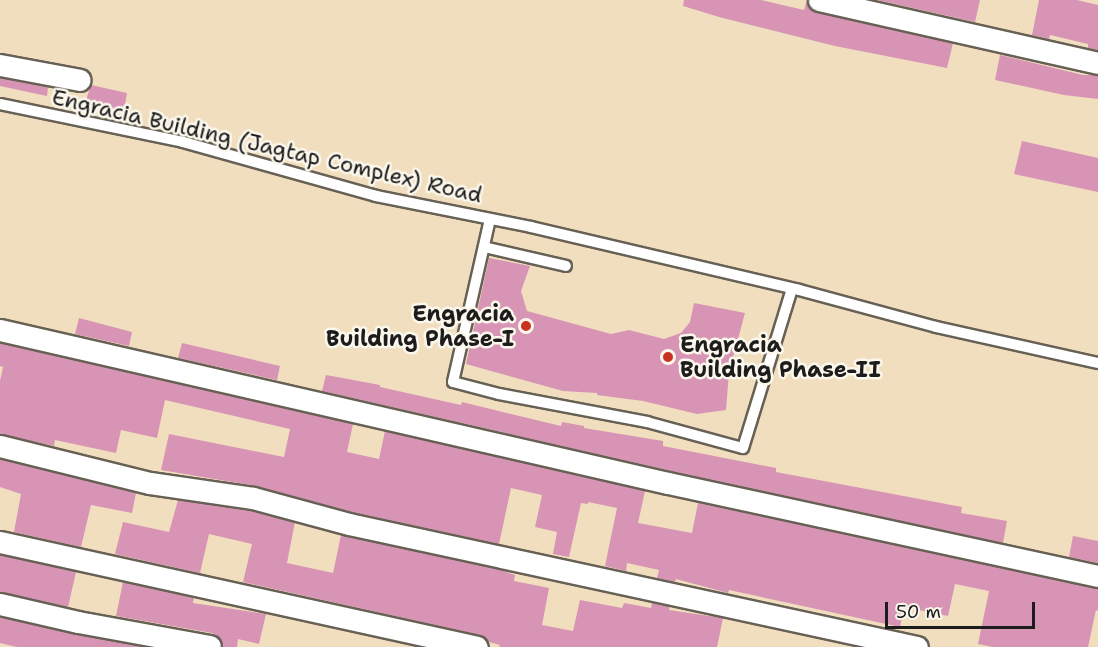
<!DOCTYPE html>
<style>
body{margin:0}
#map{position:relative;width:1098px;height:647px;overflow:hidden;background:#f1debe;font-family:"Shantell Sans",sans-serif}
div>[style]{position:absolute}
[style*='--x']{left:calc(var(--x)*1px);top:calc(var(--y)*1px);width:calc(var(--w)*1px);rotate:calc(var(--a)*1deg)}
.building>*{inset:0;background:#d794b5}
.roads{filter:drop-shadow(2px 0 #676055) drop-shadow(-2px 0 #676055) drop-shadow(0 2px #676055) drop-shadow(0 -2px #676055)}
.lane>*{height:10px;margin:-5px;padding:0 5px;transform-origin:5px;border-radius:5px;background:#fff}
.street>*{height:21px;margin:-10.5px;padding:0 10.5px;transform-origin:10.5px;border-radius:10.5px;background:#fff}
.dots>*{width:16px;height:16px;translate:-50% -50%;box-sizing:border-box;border:3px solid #fbf7ec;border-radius:50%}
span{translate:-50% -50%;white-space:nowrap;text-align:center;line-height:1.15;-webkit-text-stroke:5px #fbf7ec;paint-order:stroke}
.street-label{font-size:22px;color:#1c1c1c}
.poi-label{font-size:22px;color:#1c1c1c;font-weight:700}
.right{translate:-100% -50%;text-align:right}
.left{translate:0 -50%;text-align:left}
.scale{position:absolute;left:885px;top:602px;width:150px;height:27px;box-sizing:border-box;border:3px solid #1c1c1c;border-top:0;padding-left:8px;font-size:18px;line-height:21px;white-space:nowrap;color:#1c1c1c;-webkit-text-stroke:4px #fbf7ec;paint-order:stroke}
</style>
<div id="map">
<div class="building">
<div style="clip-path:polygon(684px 0,761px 0,804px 10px,807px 0,810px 9px,816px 12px,953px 43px,947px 68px,835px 46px,719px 17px,683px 6px)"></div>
<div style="clip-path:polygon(877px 0,980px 0,975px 22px)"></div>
<div style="clip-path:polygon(1039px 0,1077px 0,1098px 5px,1098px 50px,1088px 48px,1088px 44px,1050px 35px,1049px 39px,1032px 35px)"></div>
<div style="clip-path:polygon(1000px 55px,1083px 75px,1098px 75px,1098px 99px,1064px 95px,995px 80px)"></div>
<div style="clip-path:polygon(0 78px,48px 87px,47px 96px,0 86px)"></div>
<div style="clip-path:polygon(91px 85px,127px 93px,124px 111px,85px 103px)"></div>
<div style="clip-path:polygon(1022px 141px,1098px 158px,1098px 192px,1014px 174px)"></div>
<div style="clip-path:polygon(489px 258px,530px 266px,521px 291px,527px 311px,611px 334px,629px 330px,664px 339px,681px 333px,690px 322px,694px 303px,745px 313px,729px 372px,726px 410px,697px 414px,643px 401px,597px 395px,597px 393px,563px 391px,466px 364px)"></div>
<div style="clip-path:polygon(79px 318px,132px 332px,129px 346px,75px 334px)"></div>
<div style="clip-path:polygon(0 343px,353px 424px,347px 452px,379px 459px,385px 431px,645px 491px,638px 523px,692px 533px,698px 503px,1098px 588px,1098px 611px,1096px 610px,1088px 647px,993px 647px,978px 644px,989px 591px,955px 584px,948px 616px,904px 607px,900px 627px,729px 590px,728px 593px,676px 579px,675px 582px,657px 578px,659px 570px,627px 563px,626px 571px,605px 566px,617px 508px,588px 502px,588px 504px,581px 503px,569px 557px,553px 554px,557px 532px,535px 527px,542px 495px,511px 488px,499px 544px,352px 512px,256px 486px,161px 470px,169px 434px,284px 457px,290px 429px,165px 400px,157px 438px,121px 430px,116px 453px,55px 440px,54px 446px,0 434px,0 381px,3px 367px,0 366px)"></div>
<div style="clip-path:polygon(182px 343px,280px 366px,277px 380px,178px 358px)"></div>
<div style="clip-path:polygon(326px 375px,380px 385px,380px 387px,461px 405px,462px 402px,561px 426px,562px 422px,584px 426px,584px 428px,663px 441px,663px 446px,776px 468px,776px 472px,962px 507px,961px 513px,1007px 521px,1003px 543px,671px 471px,322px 391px)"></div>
<div style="clip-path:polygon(0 459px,136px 493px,132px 513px,91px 505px,81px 547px,14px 532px,21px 494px,0 487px)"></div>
<div style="clip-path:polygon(178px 500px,250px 511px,295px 522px,287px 563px,333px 573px,341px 535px,494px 568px,515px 575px,514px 581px,549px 588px,542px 625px,573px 631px,580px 600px,622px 608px,624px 603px,651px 608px,652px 603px,670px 606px,669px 610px,723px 618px,717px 647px,499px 647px,500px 645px,489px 642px,480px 635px,243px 582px,252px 544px,209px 534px,200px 573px,115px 554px,123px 522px,169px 532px)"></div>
<div style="clip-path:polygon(1073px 536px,1098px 541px,1098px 563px,1069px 557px)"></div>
<div style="clip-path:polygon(0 555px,76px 572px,68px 607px,0 592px)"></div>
<div style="clip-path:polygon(123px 582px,194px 598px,193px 603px,266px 614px,259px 644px,238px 639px,237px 647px,223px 647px,219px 637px,212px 633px,116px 616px)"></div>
<div style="clip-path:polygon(0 617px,75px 634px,144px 647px,17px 647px,0 643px)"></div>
</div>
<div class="roads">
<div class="lane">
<div style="--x:0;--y:104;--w:187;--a:11.7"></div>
<div style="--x:183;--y:142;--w:200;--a:15.6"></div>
<div style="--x:376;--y:196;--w:158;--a:11.3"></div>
<div style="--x:531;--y:227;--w:275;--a:13.2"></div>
<div style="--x:799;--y:290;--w:142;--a:15.1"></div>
<div style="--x:936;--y:327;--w:166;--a:12.5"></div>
<div style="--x:490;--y:219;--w:167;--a:102.8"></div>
<div style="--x:453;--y:382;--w:48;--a:14.6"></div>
<div style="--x:499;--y:394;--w:151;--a:10.7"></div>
<div style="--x:647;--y:422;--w:99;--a:15.2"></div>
<div style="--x:743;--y:448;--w:166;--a:-72.9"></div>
<div style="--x:484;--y:247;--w:84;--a:13"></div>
</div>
<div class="street">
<div style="--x:819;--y:0;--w:286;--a:12.7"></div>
<div style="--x:0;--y:65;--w:81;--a:10.6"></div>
<div style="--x:0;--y:330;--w:685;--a:12.9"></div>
<div style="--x:668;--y:483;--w:440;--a:12.2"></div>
<div style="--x:0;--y:446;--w:154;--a:13.9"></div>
<div style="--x:150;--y:483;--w:104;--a:8.3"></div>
<div style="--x:253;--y:498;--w:99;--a:15.2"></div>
<div style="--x:349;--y:524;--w:581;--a:12.22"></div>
<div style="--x:0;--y:542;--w:488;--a:12.4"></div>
<div style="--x:0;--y:604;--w:80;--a:13"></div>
<div style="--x:78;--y:622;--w:134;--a:10.3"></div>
</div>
</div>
<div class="dots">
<div style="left:526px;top:326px;background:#c8321e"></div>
<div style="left:668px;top:357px;background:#c8321e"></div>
</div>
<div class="street-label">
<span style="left:267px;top:146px;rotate:13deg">Engracia Building (Jagtap Complex) Road</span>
</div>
<div class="poi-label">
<span class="right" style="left:514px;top:326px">Engracia<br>Building Phase-I</span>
<span class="left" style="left:680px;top:357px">Engracia<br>Building Phase-II</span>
</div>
<div class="scale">50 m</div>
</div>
